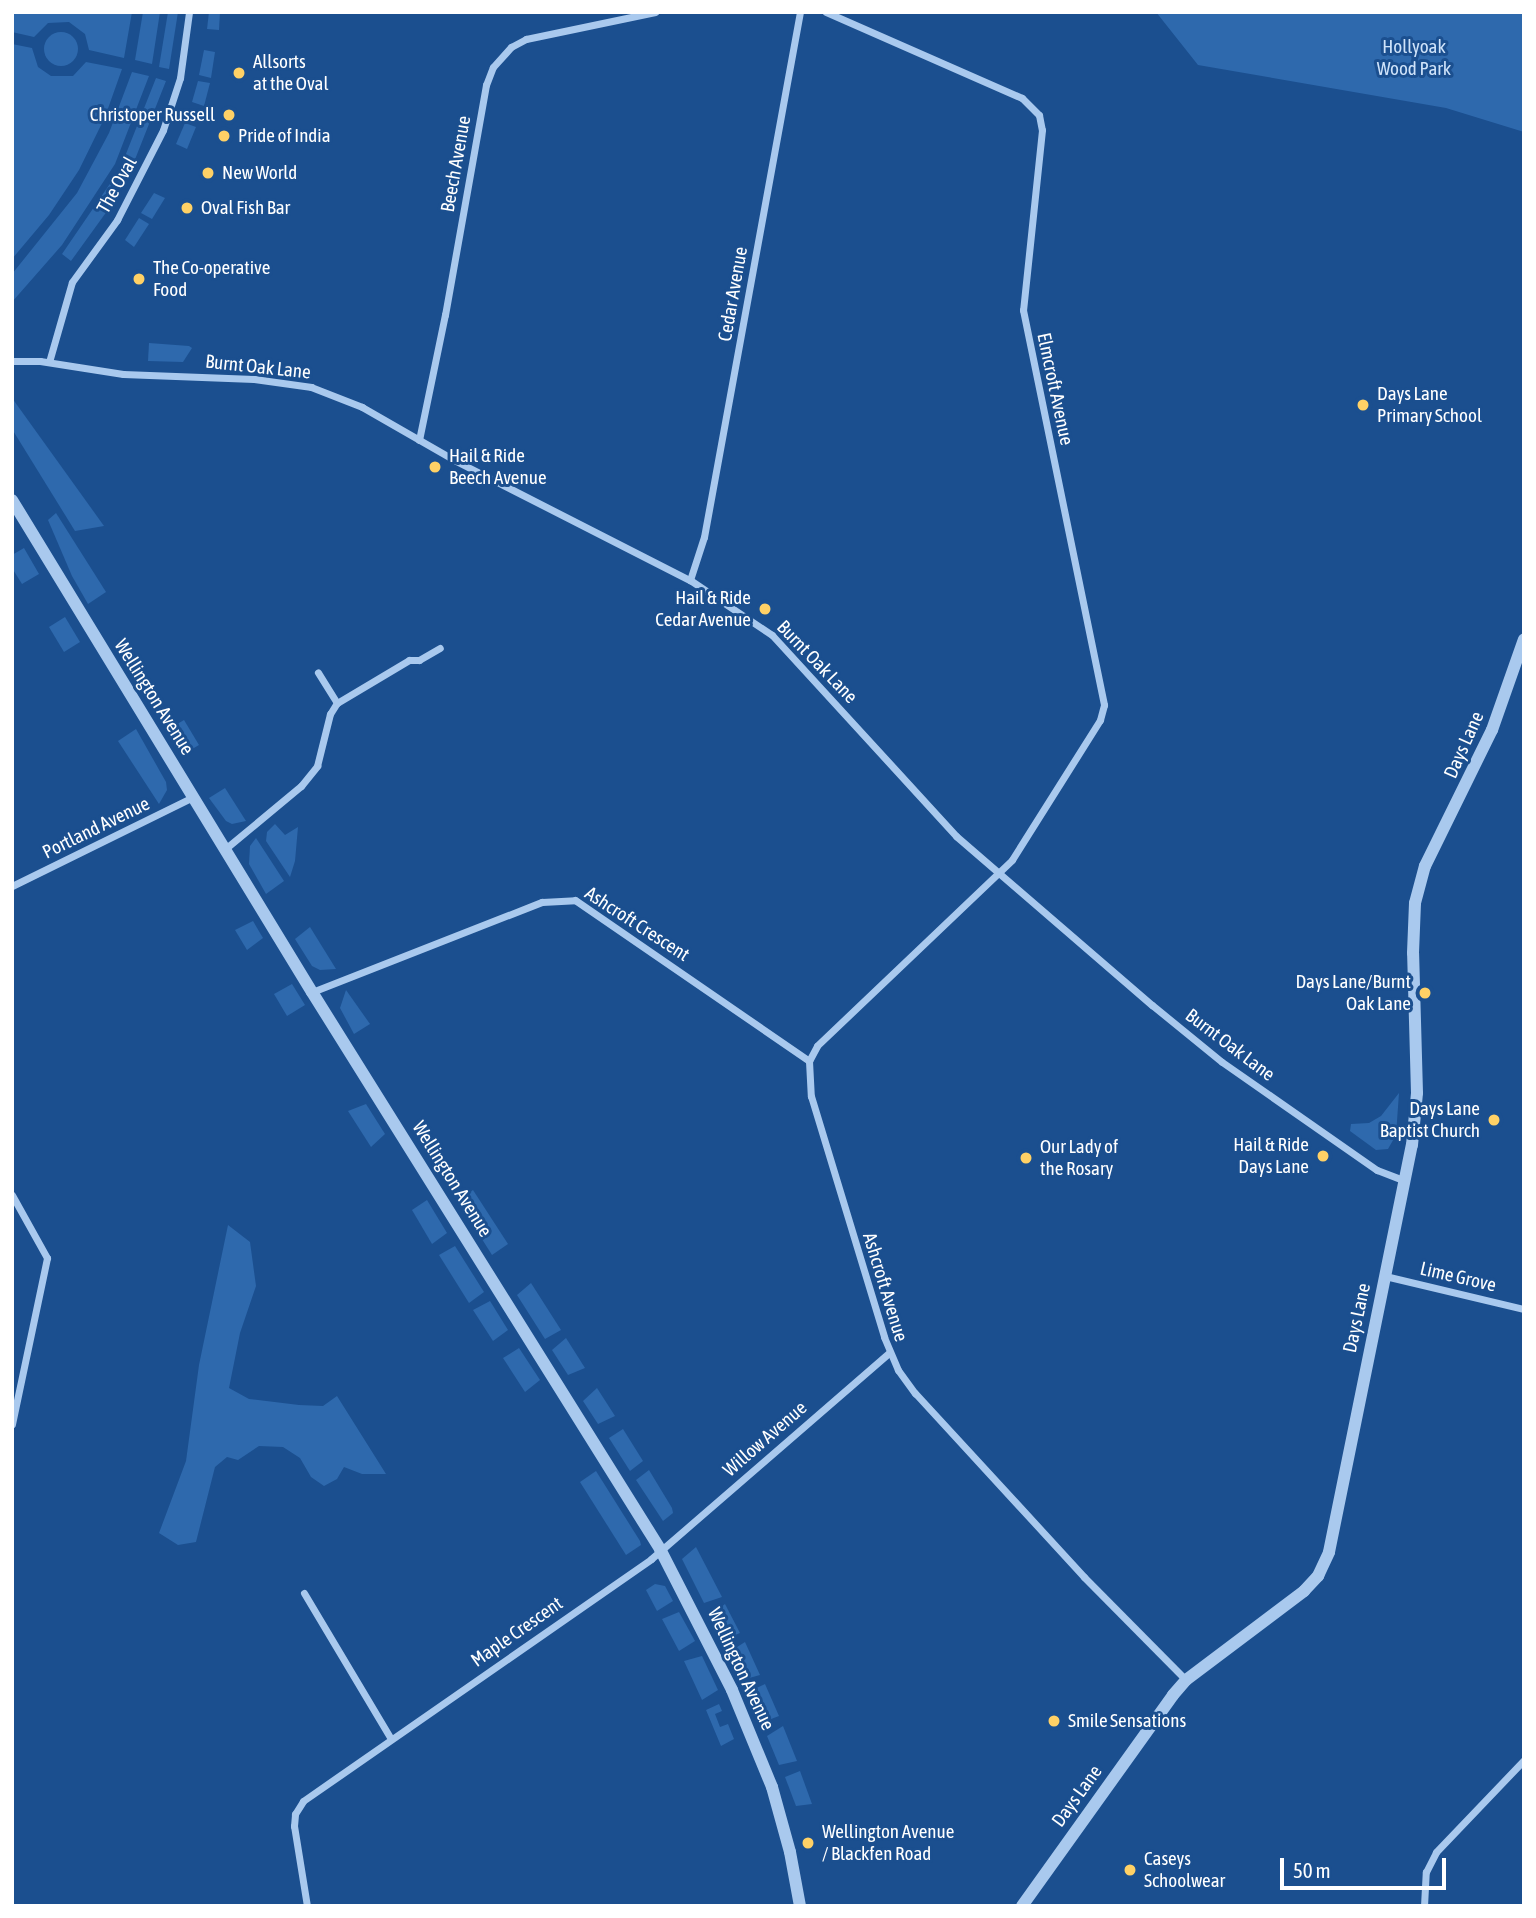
<!DOCTYPE html>
<style>
body{margin:0}
#map{position:relative;width:1536px;height:1918px;overflow:hidden;background:#1b4f8f;font-family:"Asap Condensed",sans-serif}
div>[style]{position:absolute}
[style*='--x']{left:calc(var(--x)*1px);top:calc(var(--y)*1px);width:calc(var(--w)*1px);rotate:calc(var(--a)*1deg)}
.green>*{inset:0;background:#2e69ad}
.round{border-radius:50%}
.minor>*{height:7px;margin:-3.5px;padding:0 3.5px;transform-origin:3.5px;border-radius:3.5px;background:#a9c9ee}
.tertiary>*{height:12px;margin:-6px;padding:0 6px;transform-origin:6px;border-radius:6px;background:#a9c9ee}
.dots>*{width:19px;height:19px;translate:-50% -50%;box-sizing:border-box;border:4px solid #1b4f8f;border-radius:50%}
span{translate:-50% -50%;white-space:nowrap;text-align:center;line-height:1.15;-webkit-text-stroke:6px #1b4f8f;paint-order:stroke}
.park-label{font-size:19px;color:#cfe3fa}
.poi-label{font-size:19px;color:#fff}
.left{translate:0 -50%;text-align:left}
.right{translate:-100% -50%;text-align:right}
.street-label{font-size:19px;color:#fff}
.frame{position:absolute;inset:0;border:14px solid #fff;pointer-events:none}
.scale{position:absolute;left:1280px;top:1858px;width:166px;height:32px;box-sizing:border-box;border:4px solid #fff;border-top:0;padding-left:9px;font-size:21px;line-height:24px;white-space:nowrap;color:#fff;-webkit-text-stroke:5px #1b4f8f;paint-order:stroke}
</style>
<div id="map">
<div class="green">
<div style="clip-path:polygon(12px 12px,132px 12px,124px 58px,89px 50px,85px 34px,69px 22px,48px 23px,34px 37px,12px 32px)"></div>
<div style="clip-path:polygon(143px 12px,160px 12px,152px 64px,135px 60px)"></div>
<div style="clip-path:polygon(168px 12px,178px 12px,169px 69px,159px 67px)"></div>
<div style="clip-path:polygon(209px 12px,220px 12px,219px 30px,207px 29px)"></div>
<div style="clip-path:polygon(1156px 12px,1524px 12px,1524px 132px,1446px 108px,1198px 65px)"></div>
<div class="round" style="left:44px;top:32px;width:34px;height:34px"></div>
<div style="clip-path:polygon(12px 44px,32px 48px,38px 67px,51px 76px,73px 76px,86px 62px,122px 69px,105px 117px,79px 170px,49px 215px,12px 259px)"></div>
<div style="clip-path:polygon(204px 50px,215px 52px,211px 78px,199px 75px)"></div>
<div style="clip-path:polygon(132px 72px,149px 76px,115px 164px,62px 245px,12px 302px,12px 274px,77px 193px,109px 133px)"></div>
<div style="clip-path:polygon(156px 78px,166px 81px,132px 167px,110px 207px,71px 261px,62px 254px,120px 169px)"></div>
<div style="clip-path:polygon(198px 81px,210px 83px,204px 106px,192px 102px)"></div>
<div style="clip-path:polygon(185px 123px,196px 127px,187px 149px,176px 144px)"></div>
<div style="clip-path:polygon(154px 193px,165px 198px,152px 219px,141px 213px)"></div>
<div style="clip-path:polygon(139px 218px,149px 224px,134px 247px,125px 240px)"></div>
<div style="clip-path:polygon(149px 343px,189px 346px,192px 348px,183px 362px,148px 361px)"></div>
<div style="clip-path:polygon(12px 398px,104px 526px,75px 531px,12px 429px)"></div>
<div style="clip-path:polygon(56px 513px,106px 592px,88px 604px,72px 576px,48px 520px)"></div>
<div style="clip-path:polygon(24px 548px,39px 574px,22px 584px,12px 568px,12px 555px)"></div>
<div style="clip-path:polygon(65px 617px,80px 642px,64px 652px,49px 627px)"></div>
<div style="clip-path:polygon(184px 720px,199px 745px,182px 755px,167px 730px)"></div>
<div style="clip-path:polygon(136px 729px,166px 782px,167px 790px,159px 804px,118px 741px)"></div>
<div style="clip-path:polygon(225px 788px,246px 821px,232px 824px,226px 821px,209px 798px)"></div>
<div style="clip-path:polygon(275px 824px,285px 835px,298px 827px,295px 861px,290px 877px,266px 841px,267px 832px)"></div>
<div style="clip-path:polygon(256px 838px,284px 881px,266px 894px,249px 864px,250px 846px)"></div>
<div style="clip-path:polygon(253px 921px,263px 938px,247px 950px,235px 930px)"></div>
<div style="clip-path:polygon(310px 927px,336px 969px,320px 970px,312px 966px,295px 939px)"></div>
<div style="clip-path:polygon(292px 984px,305px 1005px,287px 1016px,274px 994px)"></div>
<div style="clip-path:polygon(346px 990px,370px 1024px,354px 1034px,340px 1008px)"></div>
<div style="clip-path:polygon(1399px 1093px,1396px 1135px,1388px 1149px,1376px 1150px,1350px 1131px,1351px 1124px,1369px 1123px,1381px 1116px)"></div>
<div style="clip-path:polygon(366px 1104px,385px 1134px,371px 1147px,348px 1111px)"></div>
<div style="clip-path:polygon(473px 1190px,508px 1244px,492px 1255px,458px 1201px)"></div>
<div style="clip-path:polygon(427px 1200px,447px 1233px,432px 1244px,412px 1210px)"></div>
<div style="clip-path:polygon(228px 1225px,250px 1242px,256px 1286px,240px 1333px,229px 1388px,249px 1399px,299px 1405px,323px 1406px,337px 1396px,386px 1474px,362px 1474px,344px 1467px,337px 1479px,324px 1486px,311px 1477px,300px 1458px,283px 1447px,259px 1446px,238px 1460px,227px 1457px,215px 1467px,196px 1542px,178px 1545px,159px 1533px,186px 1461px,199px 1365px)"></div>
<div style="clip-path:polygon(455px 1246px,484px 1292px,469px 1303px,439px 1255px)"></div>
<div style="clip-path:polygon(531px 1283px,561px 1330px,545px 1339px,517px 1295px)"></div>
<div style="clip-path:polygon(490px 1301px,508px 1330px,493px 1341px,473px 1310px)"></div>
<div style="clip-path:polygon(566px 1338px,585px 1368px,568px 1375px,552px 1350px)"></div>
<div style="clip-path:polygon(519px 1348px,540px 1380px,525px 1392px,503px 1358px)"></div>
<div style="clip-path:polygon(597px 1388px,615px 1416px,598px 1424px,583px 1401px)"></div>
<div style="clip-path:polygon(623px 1429px,643px 1461px,630px 1471px,609px 1438px)"></div>
<div style="clip-path:polygon(649px 1470px,672px 1508px,673px 1513px,663px 1521px,636px 1480px)"></div>
<div style="clip-path:polygon(596px 1471px,640px 1541px,641px 1545px,626px 1555px,580px 1482px)"></div>
<div style="clip-path:polygon(696px 1547px,722px 1597px,704px 1603px,682px 1559px)"></div>
<div style="clip-path:polygon(655px 1584px,665px 1586px,673px 1601px,657px 1611px,646px 1590px)"></div>
<div style="clip-path:polygon(725px 1604px,740px 1633px,723px 1640px,711px 1615px)"></div>
<div style="clip-path:polygon(679px 1612px,695px 1641px,679px 1651px,662px 1619px)"></div>
<div style="clip-path:polygon(745px 1642px,760px 1675px,742px 1680px,729px 1652px)"></div>
<div style="clip-path:polygon(702px 1656px,718px 1690px,702px 1700px,684px 1661px)"></div>
<div style="clip-path:polygon(765px 1684px,779px 1716px,761px 1723px,748px 1692px)"></div>
<div style="clip-path:polygon(719px 1704px,722px 1711px,715px 1714px,720px 1727px,728px 1724px,734px 1739px,721px 1746px,706px 1710px)"></div>
<div style="clip-path:polygon(783px 1726px,797px 1761px,779px 1765px,767px 1736px)"></div>
<div style="clip-path:polygon(800px 1771px,812px 1804px,796px 1806px,785px 1777px)"></div>
</div>
<div class="minor">
<div style="--x:826;--y:12;--w:214;--a:23.7"></div>
<div style="--x:1022;--y:98;--w:24;--a:45"></div>
<div style="--x:1039;--y:115;--w:15;--a:79"></div>
<div style="--x:1042;--y:130;--w:181;--a:96"></div>
<div style="--x:1023;--y:310;--w:403;--a:78.4"></div>
<div style="--x:1104;--y:705;--w:16;--a:105"></div>
<div style="--x:1100;--y:720;--w:165;--a:122.2"></div>
<div style="--x:1012;--y:860;--w:269;--a:136.4"></div>
<div style="--x:817;--y:1046;--w:17;--a:118"></div>
<div style="--x:809;--y:1061;--w:35;--a:87"></div>
<div style="--x:811;--y:1096;--w:252;--a:73.1"></div>
<div style="--x:884;--y:1337;--w:36;--a:67"></div>
<div style="--x:898;--y:1370;--w:29;--a:54"></div>
<div style="--x:915;--y:1393;--w:250;--a:47.4"></div>
<div style="--x:1084;--y:1577;--w:145;--a:45.3"></div>
<div style="--x:12;--y:361;--w:28;--a:0"></div>
<div style="--x:40;--y:361;--w:84;--a:8.9"></div>
<div style="--x:123;--y:374;--w:131;--a:2.2"></div>
<div style="--x:254;--y:379;--w:58;--a:8"></div>
<div style="--x:311;--y:387;--w:55;--a:21.4"></div>
<div style="--x:362;--y:407;--w:106;--a:29.9"></div>
<div style="--x:454;--y:460;--w:265;--a:27"></div>
<div style="--x:690;--y:580;--w:99;--a:33.9"></div>
<div style="--x:772;--y:635;--w:273;--a:47.5"></div>
<div style="--x:956;--y:836;--w:259;--a:40.8"></div>
<div style="--x:1152;--y:1005;--w:90;--a:39.2"></div>
<div style="--x:1222;--y:1062;--w:189;--a:34.9"></div>
<div style="--x:1377;--y:1170;--w:31;--a:21"></div>
<div style="--x:49;--y:362;--w:83;--a:-74"></div>
<div style="--x:72;--y:282;--w:77;--a:-54"></div>
<div style="--x:117;--y:220;--w:101;--a:-62.9"></div>
<div style="--x:163;--y:130;--w:55;--a:-71.9"></div>
<div style="--x:180;--y:78;--w:67;--a:-82.2"></div>
<div style="--x:419;--y:440;--w:128;--a:-78.3"></div>
<div style="--x:445;--y:315;--w:234;--a:-79.9"></div>
<div style="--x:486;--y:85;--w:19;--a:-69"></div>
<div style="--x:493;--y:67;--w:27;--a:-48"></div>
<div style="--x:511;--y:47;--w:17;--a:-28"></div>
<div style="--x:526;--y:39;--w:132;--a:-11.8"></div>
<div style="--x:690;--y:580;--w:45;--a:-72"></div>
<div style="--x:704;--y:537;--w:534;--a:-79.64"></div>
<div style="--x:337;--y:703;--w:84;--a:-30.8"></div>
<div style="--x:409;--y:660;--w:10;--a:0"></div>
<div style="--x:419;--y:660;--w:24;--a:-30"></div>
<div style="--x:225;--y:849;--w:99;--a:-39.7"></div>
<div style="--x:301;--y:786;--w:26;--a:-51"></div>
<div style="--x:317;--y:766;--w:54;--a:-76"></div>
<div style="--x:330;--y:714;--w:13;--a:-58"></div>
<div style="--x:337;--y:703;--w:36;--a:-122"></div>
<div style="--x:12;--y:886;--w:202;--a:-26.2"></div>
<div style="--x:312;--y:992;--w:247;--a:-21.4"></div>
<div style="--x:542;--y:902;--w:33;--a:-3"></div>
<div style="--x:575;--y:900;--w:284;--a:34.5"></div>
<div style="--x:12;--y:1195;--w:72;--a:60.9"></div>
<div style="--x:47;--y:1258;--w:170;--a:101.9"></div>
<div style="--x:1385;--y:1276;--w:143;--a:13.4"></div>
<div style="--x:304;--y:1593;--w:170;--a:59.2"></div>
<div style="--x:307;--y:1906;--w:81;--a:-99.2"></div>
<div style="--x:294;--y:1826;--w:12;--a:-85"></div>
<div style="--x:295;--y:1814;--w:15;--a:-58"></div>
<div style="--x:303;--y:1801;--w:424;--a:-34.8"></div>
<div style="--x:651;--y:1559;--w:315;--a:-40.9"></div>
<div style="--x:1424;--y:1906;--w:34;--a:-87"></div>
<div style="--x:1426;--y:1872;--w:22;--a:-63"></div>
<div style="--x:1436;--y:1852;--w:127;--a:-46.3"></div>
</div>
<div class="tertiary">
<div style="--x:12;--y:500;--w:576;--a:58.63"></div>
<div style="--x:312;--y:992;--w:657;--a:58"></div>
<div style="--x:660;--y:1549;--w:158;--a:62.9"></div>
<div style="--x:732;--y:1690;--w:105;--a:67.6"></div>
<div style="--x:772;--y:1787;--w:67;--a:74.5"></div>
<div style="--x:790;--y:1852;--w:55;--a:79.5"></div>
<div style="--x:1022;--y:1906;--w:259;--a:-54.4"></div>
<div style="--x:1173;--y:1695;--w:20;--a:-49"></div>
<div style="--x:1186;--y:1680;--w:148;--a:-37"></div>
<div style="--x:1304;--y:1591;--w:21;--a:-47"></div>
<div style="--x:1318;--y:1576;--w:26;--a:-65"></div>
<div style="--x:1329;--y:1552;--w:415;--a:-78.5"></div>
<div style="--x:1412;--y:1145;--w:52;--a:-84.5"></div>
<div style="--x:1417;--y:1093;--w:140;--a:-91.6"></div>
<div style="--x:1413;--y:953;--w:50;--a:-87.7"></div>
<div style="--x:1415;--y:903;--w:38;--a:-75"></div>
<div style="--x:1425;--y:866;--w:152;--a:-63.8"></div>
<div style="--x:1492;--y:730;--w:96;--a:-70.6"></div>
</div>
<div class="dots">
<div style="left:239px;top:73px;background:#ffd166"></div>
<div style="left:229px;top:115px;background:#ffd166"></div>
<div style="left:224px;top:136px;background:#ffd166"></div>
<div style="left:208px;top:173px;background:#ffd166"></div>
<div style="left:187px;top:208px;background:#ffd166"></div>
<div style="left:139px;top:279px;background:#ffd166"></div>
<div style="left:1363px;top:405px;background:#ffd166"></div>
<div style="left:435px;top:467px;background:#ffd166"></div>
<div style="left:765px;top:609px;background:#ffd166"></div>
<div style="left:1425px;top:993px;background:#ffd166"></div>
<div style="left:1494px;top:1120px;background:#ffd166"></div>
<div style="left:1323px;top:1156px;background:#ffd166"></div>
<div style="left:1026px;top:1158px;background:#ffd166"></div>
<div style="left:1054px;top:1721px;background:#ffd166"></div>
<div style="left:808px;top:1843px;background:#ffd166"></div>
<div style="left:1130px;top:1870px;background:#ffd166"></div>
</div>
<div class="park-label">
<span style="left:1414px;top:58px">Hollyoak<br>Wood Park</span>
</div>
<div class="poi-label">
<span class="left" style="left:253px;top:73px">Allsorts<br>at the Oval</span>
<span class="right" style="left:215px;top:115px">Christoper Russell</span>
<span class="left" style="left:238px;top:136px">Pride of India</span>
<span class="left" style="left:222px;top:173px">New World</span>
<span class="left" style="left:201px;top:208px">Oval Fish Bar</span>
<span class="left" style="left:153px;top:279px">The Co-operative<br>Food</span>
<span class="left" style="left:1377px;top:405px">Days Lane<br>Primary School</span>
<span class="left" style="left:449px;top:467px">Hail &amp; Ride<br>Beech Avenue</span>
<span class="right" style="left:751px;top:609px">Hail &amp; Ride<br>Cedar Avenue</span>
<span class="right" style="left:1411px;top:993px">Days Lane/Burnt<br>Oak Lane</span>
<span class="right" style="left:1480px;top:1120px">Days Lane<br>Baptist Church</span>
<span class="right" style="left:1309px;top:1156px">Hail &amp; Ride<br>Days Lane</span>
<span class="left" style="left:1040px;top:1158px">Our Lady of<br>the Rosary</span>
<span class="left" style="left:1068px;top:1721px">Smile Sensations</span>
<span class="left" style="left:822px;top:1843px">Wellington Avenue<br>/ Blackfen Road</span>
<span class="left" style="left:1144px;top:1870px">Caseys<br>Schoolwear</span>
</div>
<div class="street-label">
<span style="left:456px;top:164px;rotate:-80deg">Beech Avenue</span>
<span style="left:117px;top:185px;rotate:-61deg">The Oval</span>
<span style="left:733px;top:294px;rotate:-80deg">Cedar Avenue</span>
<span style="left:258px;top:367px;rotate:6deg">Burnt Oak Lane</span>
<span style="left:1055px;top:389px;rotate:78deg">Elmcroft Avenue</span>
<span style="left:817px;top:662px;rotate:46deg">Burnt Oak Lane</span>
<span style="left:154px;top:697px;rotate:58deg">Wellington Avenue</span>
<span style="left:1464px;top:745px;rotate:-66deg">Days Lane</span>
<span style="left:96px;top:828px;rotate:-26deg">Portland Avenue</span>
<span style="left:637px;top:924px;rotate:33deg">Ashcroft Crescent</span>
<span style="left:1230px;top:1045px;rotate:37deg">Burnt Oak Lane</span>
<span style="left:452px;top:1179px;rotate:58deg">Wellington Avenue</span>
<span style="left:1458px;top:1277px;rotate:13deg">Lime Grove</span>
<span style="left:885px;top:1287px;rotate:73deg">Ashcroft Avenue</span>
<span style="left:1357px;top:1318px;rotate:-78deg">Days Lane</span>
<span style="left:765px;top:1439px;rotate:-41deg">Willow Avenue</span>
<span style="left:517px;top:1632px;rotate:-35deg">Maple Crescent</span>
<span style="left:741px;top:1669px;rotate:65deg">Wellington Avenue</span>
<span style="left:1077px;top:1796px;rotate:-54deg">Days Lane</span>
</div>
<div class="frame"></div>
<div class="scale">50 m</div>
</div>
